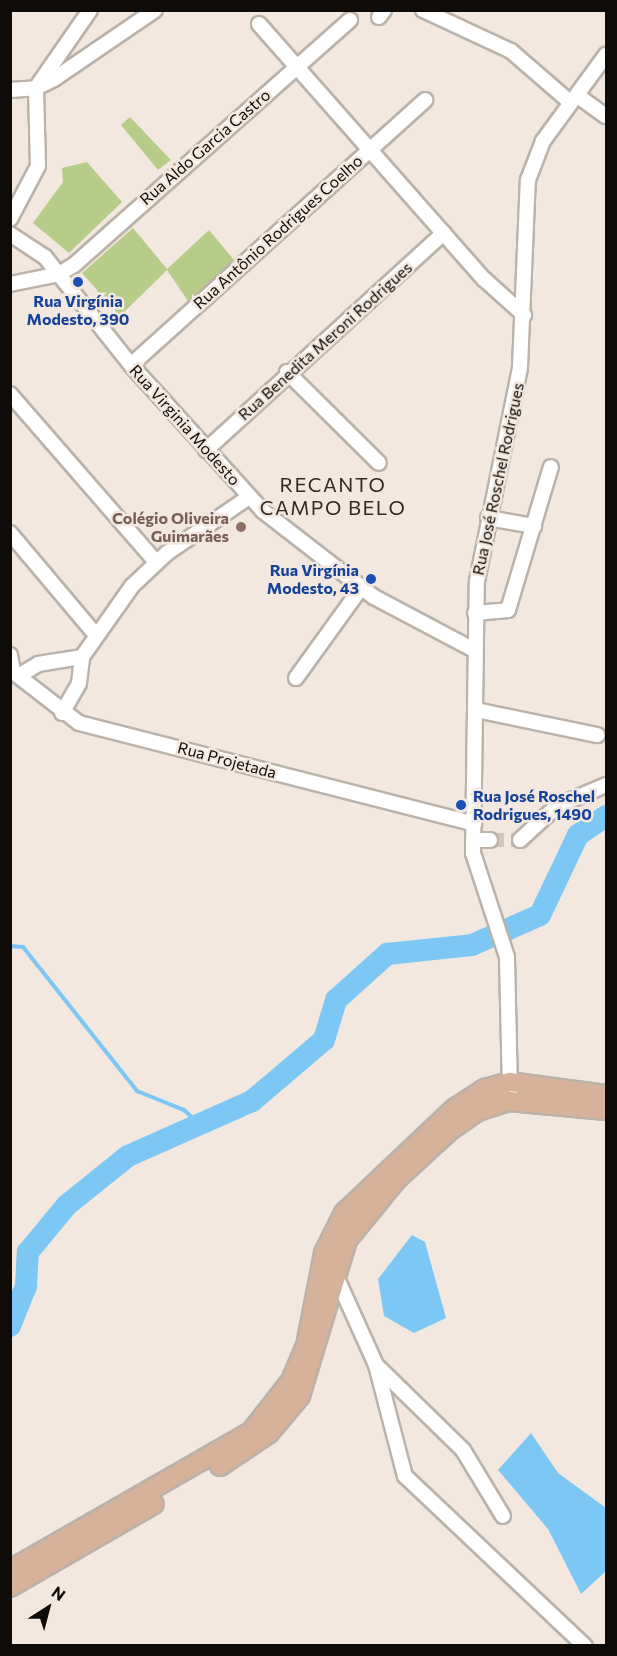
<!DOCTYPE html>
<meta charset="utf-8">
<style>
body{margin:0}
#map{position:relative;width:617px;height:1656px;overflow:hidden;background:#f2e8df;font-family:Commissioner,sans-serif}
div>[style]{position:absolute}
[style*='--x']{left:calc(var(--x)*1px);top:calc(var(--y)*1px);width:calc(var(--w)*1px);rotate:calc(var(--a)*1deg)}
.green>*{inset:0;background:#b7cc88}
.water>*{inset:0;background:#7dc7f4}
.stream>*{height:4px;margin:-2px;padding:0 2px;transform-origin:2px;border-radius:2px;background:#7dc7f4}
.river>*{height:22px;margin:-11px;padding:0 11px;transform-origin:11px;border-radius:11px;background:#7dc7f4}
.minor-tunnel>*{height:14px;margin-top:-7px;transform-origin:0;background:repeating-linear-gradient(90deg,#d0c7bf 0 14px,transparent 0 21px)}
.roads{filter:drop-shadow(2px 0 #bbb2a9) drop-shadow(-2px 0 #bbb2a9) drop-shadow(0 2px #bbb2a9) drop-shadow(0 -2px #bbb2a9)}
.minor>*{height:14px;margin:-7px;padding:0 7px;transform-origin:7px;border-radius:7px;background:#fff}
.major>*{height:18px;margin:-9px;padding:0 9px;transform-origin:9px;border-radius:9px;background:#d6b29a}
.dots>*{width:16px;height:16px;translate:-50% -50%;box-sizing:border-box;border:3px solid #f2e8df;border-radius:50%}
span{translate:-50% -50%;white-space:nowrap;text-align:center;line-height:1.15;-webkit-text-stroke:5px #f2e8df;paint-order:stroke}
.street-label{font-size:16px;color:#0e0b08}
.transit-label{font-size:16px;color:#164399;font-weight:700}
.right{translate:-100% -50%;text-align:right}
.left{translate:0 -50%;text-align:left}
.education-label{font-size:16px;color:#785e54;font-weight:700}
.quarter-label{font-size:20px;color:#312a23;letter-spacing:1.5px}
.frame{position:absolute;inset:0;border:12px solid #0e0b08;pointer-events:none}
.north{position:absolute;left:18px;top:1578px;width:60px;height:60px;-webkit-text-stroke:4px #f2e8df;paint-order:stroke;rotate:36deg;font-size:16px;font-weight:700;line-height:24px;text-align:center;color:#0e0b08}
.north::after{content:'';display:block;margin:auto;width:21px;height:27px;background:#0e0b08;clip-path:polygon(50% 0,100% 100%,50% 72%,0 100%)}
</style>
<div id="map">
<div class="green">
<div style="clip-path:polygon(130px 117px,171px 160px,158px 170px,121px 125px)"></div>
<div style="clip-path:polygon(87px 162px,122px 202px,69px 253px,33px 223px,63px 182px,62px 168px)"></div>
<div style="clip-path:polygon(133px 228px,167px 269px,209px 230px,234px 260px,190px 304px,167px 270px,120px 316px,82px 273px)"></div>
</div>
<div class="water">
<div style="clip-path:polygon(412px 1235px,425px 1242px,446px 1318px,414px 1333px,384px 1316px,378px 1279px)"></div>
<div style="clip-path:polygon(531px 1433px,558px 1473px,606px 1508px,606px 1571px,581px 1594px,548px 1529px,498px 1470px)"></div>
</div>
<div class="stream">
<div style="--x:10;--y:946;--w:13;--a:4"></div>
<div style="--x:23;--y:947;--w:184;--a:51.6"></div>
<div style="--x:137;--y:1091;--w:51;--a:22"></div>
<div style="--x:184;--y:1110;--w:23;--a:43"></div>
</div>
<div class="river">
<div style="--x:10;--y:1326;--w:43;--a:-68.2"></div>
<div style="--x:26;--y:1286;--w:34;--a:-87"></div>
<div style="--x:28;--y:1252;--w:61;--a:-50.3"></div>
<div style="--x:67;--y:1205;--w:78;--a:-38.8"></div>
<div style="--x:128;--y:1156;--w:136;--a:-23.9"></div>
<div style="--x:252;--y:1101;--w:94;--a:-40.3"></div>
<div style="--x:324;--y:1040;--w:42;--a:-73.3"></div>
<div style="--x:336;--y:1000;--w:69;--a:-42"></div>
<div style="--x:387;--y:954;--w:85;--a:-6"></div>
<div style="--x:472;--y:945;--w:74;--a:-23.8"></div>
<div style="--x:540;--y:915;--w:89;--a:-64.6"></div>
<div style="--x:578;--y:835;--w:34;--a:-34"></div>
</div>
<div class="minor-tunnel">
<div style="--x:490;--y:840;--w:30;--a:0"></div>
</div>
<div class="roads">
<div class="minor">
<div style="--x:423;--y:10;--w:97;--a:25"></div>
<div style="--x:511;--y:51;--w:79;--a:40.9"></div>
<div style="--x:379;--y:17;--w:9;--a:-54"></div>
<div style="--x:259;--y:24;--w:340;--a:48.6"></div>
<div style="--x:484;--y:279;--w:54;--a:42"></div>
<div style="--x:10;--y:90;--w:26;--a:-4"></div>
<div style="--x:36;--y:88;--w:20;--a:-27"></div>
<div style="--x:54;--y:79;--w:122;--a:-34.3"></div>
<div style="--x:578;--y:96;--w:34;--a:36"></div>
<div style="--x:10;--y:219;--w:60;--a:-62.2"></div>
<div style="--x:38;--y:166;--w:78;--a:-91.5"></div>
<div style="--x:36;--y:88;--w:95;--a:-55.3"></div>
<div style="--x:10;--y:234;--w:42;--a:33.3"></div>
<div style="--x:45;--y:257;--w:138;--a:51.5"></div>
<div style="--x:131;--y:365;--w:197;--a:47.9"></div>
<div style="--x:263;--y:511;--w:140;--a:37.8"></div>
<div style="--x:374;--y:597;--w:113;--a:27.9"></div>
<div style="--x:10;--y:284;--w:50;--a:-11.5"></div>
<div style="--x:59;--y:274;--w:17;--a:-31"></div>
<div style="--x:74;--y:265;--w:369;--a:-41.6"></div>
<div style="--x:131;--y:365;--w:396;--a:-42"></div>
<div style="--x:287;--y:372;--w:129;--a:44.7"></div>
<div style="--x:10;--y:394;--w:223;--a:49"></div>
<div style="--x:206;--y:450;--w:322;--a:-42.4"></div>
<div style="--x:488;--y:518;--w:47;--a:9.9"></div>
<div style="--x:10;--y:533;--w:132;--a:49.9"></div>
<div style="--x:475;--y:613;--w:33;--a:-5"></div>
<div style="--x:508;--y:610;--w:149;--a:-73.3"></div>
<div style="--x:10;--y:655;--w:17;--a:80"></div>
<div style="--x:13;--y:672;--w:83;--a:37.7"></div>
<div style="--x:79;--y:723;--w:408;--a:14.3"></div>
<div style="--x:20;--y:675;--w:21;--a:-31"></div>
<div style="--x:38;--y:664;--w:45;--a:-9"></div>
<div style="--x:296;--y:678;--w:111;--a:-54.2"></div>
<div style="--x:476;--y:710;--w:124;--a:11.7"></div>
<div style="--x:62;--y:713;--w:34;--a:-60"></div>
<div style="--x:79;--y:683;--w:26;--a:-83"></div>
<div style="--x:82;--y:657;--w:87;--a:-54.8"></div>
<div style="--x:132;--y:586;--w:48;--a:-43.3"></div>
<div style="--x:167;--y:553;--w:99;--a:-34.3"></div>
<div style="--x:473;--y:840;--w:17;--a:0"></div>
<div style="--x:520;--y:840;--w:50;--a:-42.6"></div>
<div style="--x:557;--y:806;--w:53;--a:-23.2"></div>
<div style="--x:510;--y:1091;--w:134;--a:-91.3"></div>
<div style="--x:507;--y:957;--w:109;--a:-108.1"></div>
<div style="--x:473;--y:853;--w:272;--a:-89.2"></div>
<div style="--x:477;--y:581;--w:218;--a:-78.6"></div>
<div style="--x:520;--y:367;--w:187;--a:-87.6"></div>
<div style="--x:528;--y:180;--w:42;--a:-69"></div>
<div style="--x:543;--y:141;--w:107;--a:-53.8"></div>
<div style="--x:335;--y:1274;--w:100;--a:65.7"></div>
<div style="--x:376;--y:1365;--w:122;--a:44.3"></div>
<div style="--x:463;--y:1450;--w:77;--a:58.8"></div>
<div style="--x:376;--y:1365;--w:115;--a:75.4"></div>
<div style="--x:405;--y:1476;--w:248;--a:43.4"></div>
</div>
<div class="major">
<div style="--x:220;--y:1466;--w:59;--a:-34"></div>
<div style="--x:269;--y:1433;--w:48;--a:-50"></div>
<div style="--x:300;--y:1396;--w:163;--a:-73.2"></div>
<div style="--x:347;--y:1240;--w:77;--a:-50.8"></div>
<div style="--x:396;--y:1180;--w:72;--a:-42.8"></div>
<div style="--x:449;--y:1131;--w:35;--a:-35"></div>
<div style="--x:478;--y:1111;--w:33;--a:-18"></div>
<div style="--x:509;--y:1101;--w:97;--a:5.3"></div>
<div style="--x:10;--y:1570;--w:278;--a:-29.8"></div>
<div style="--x:251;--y:1432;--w:65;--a:-51.9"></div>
<div style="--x:291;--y:1381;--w:38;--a:-67"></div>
<div style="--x:306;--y:1346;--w:95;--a:-79"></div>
<div style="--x:324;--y:1253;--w:45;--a:-63.4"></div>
<div style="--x:344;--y:1213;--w:151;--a:-43.4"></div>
<div style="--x:454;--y:1109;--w:37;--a:-33"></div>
<div style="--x:485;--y:1089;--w:26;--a:-16"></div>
<div style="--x:510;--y:1082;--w:97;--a:7.7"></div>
<div style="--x:10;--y:1587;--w:166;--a:-30"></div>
</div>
</div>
<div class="dots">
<div style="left:78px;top:282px;background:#1a4fb4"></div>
<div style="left:241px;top:527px;background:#8d6e63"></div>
<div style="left:371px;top:579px;background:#1a4fb4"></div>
<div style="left:461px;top:805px;background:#1a4fb4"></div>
</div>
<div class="street-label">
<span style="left:205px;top:147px;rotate:-41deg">Rua Aldo Garcia Castro</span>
<span style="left:278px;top:232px;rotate:-42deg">Rua Antônio Rodrigues Coelho</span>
<span style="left:325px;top:341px;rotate:-42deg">Rua Benedita Meroni Rodrigues</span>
<span style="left:185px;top:425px;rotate:48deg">Rua Virginia Modesto</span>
<span style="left:498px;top:479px;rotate:-78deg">Rua José Roschel Rodrigues</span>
<span style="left:227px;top:760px;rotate:15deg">Rua Projetada</span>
</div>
<div class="transit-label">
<span style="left:78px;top:310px">Rua Virgínia<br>Modesto, 390</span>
<span class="right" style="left:359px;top:579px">Rua Virgínia<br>Modesto, 43</span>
<span class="left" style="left:473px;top:805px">Rua José Roschel<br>Rodrigues, 1490</span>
</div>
<div class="education-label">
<span class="right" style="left:229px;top:527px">Colégio Oliveira<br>Guimarães</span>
</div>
<div class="quarter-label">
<span style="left:333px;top:496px">RECANTO<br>CAMPO BELO</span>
</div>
<div class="frame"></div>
<div class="north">N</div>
</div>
